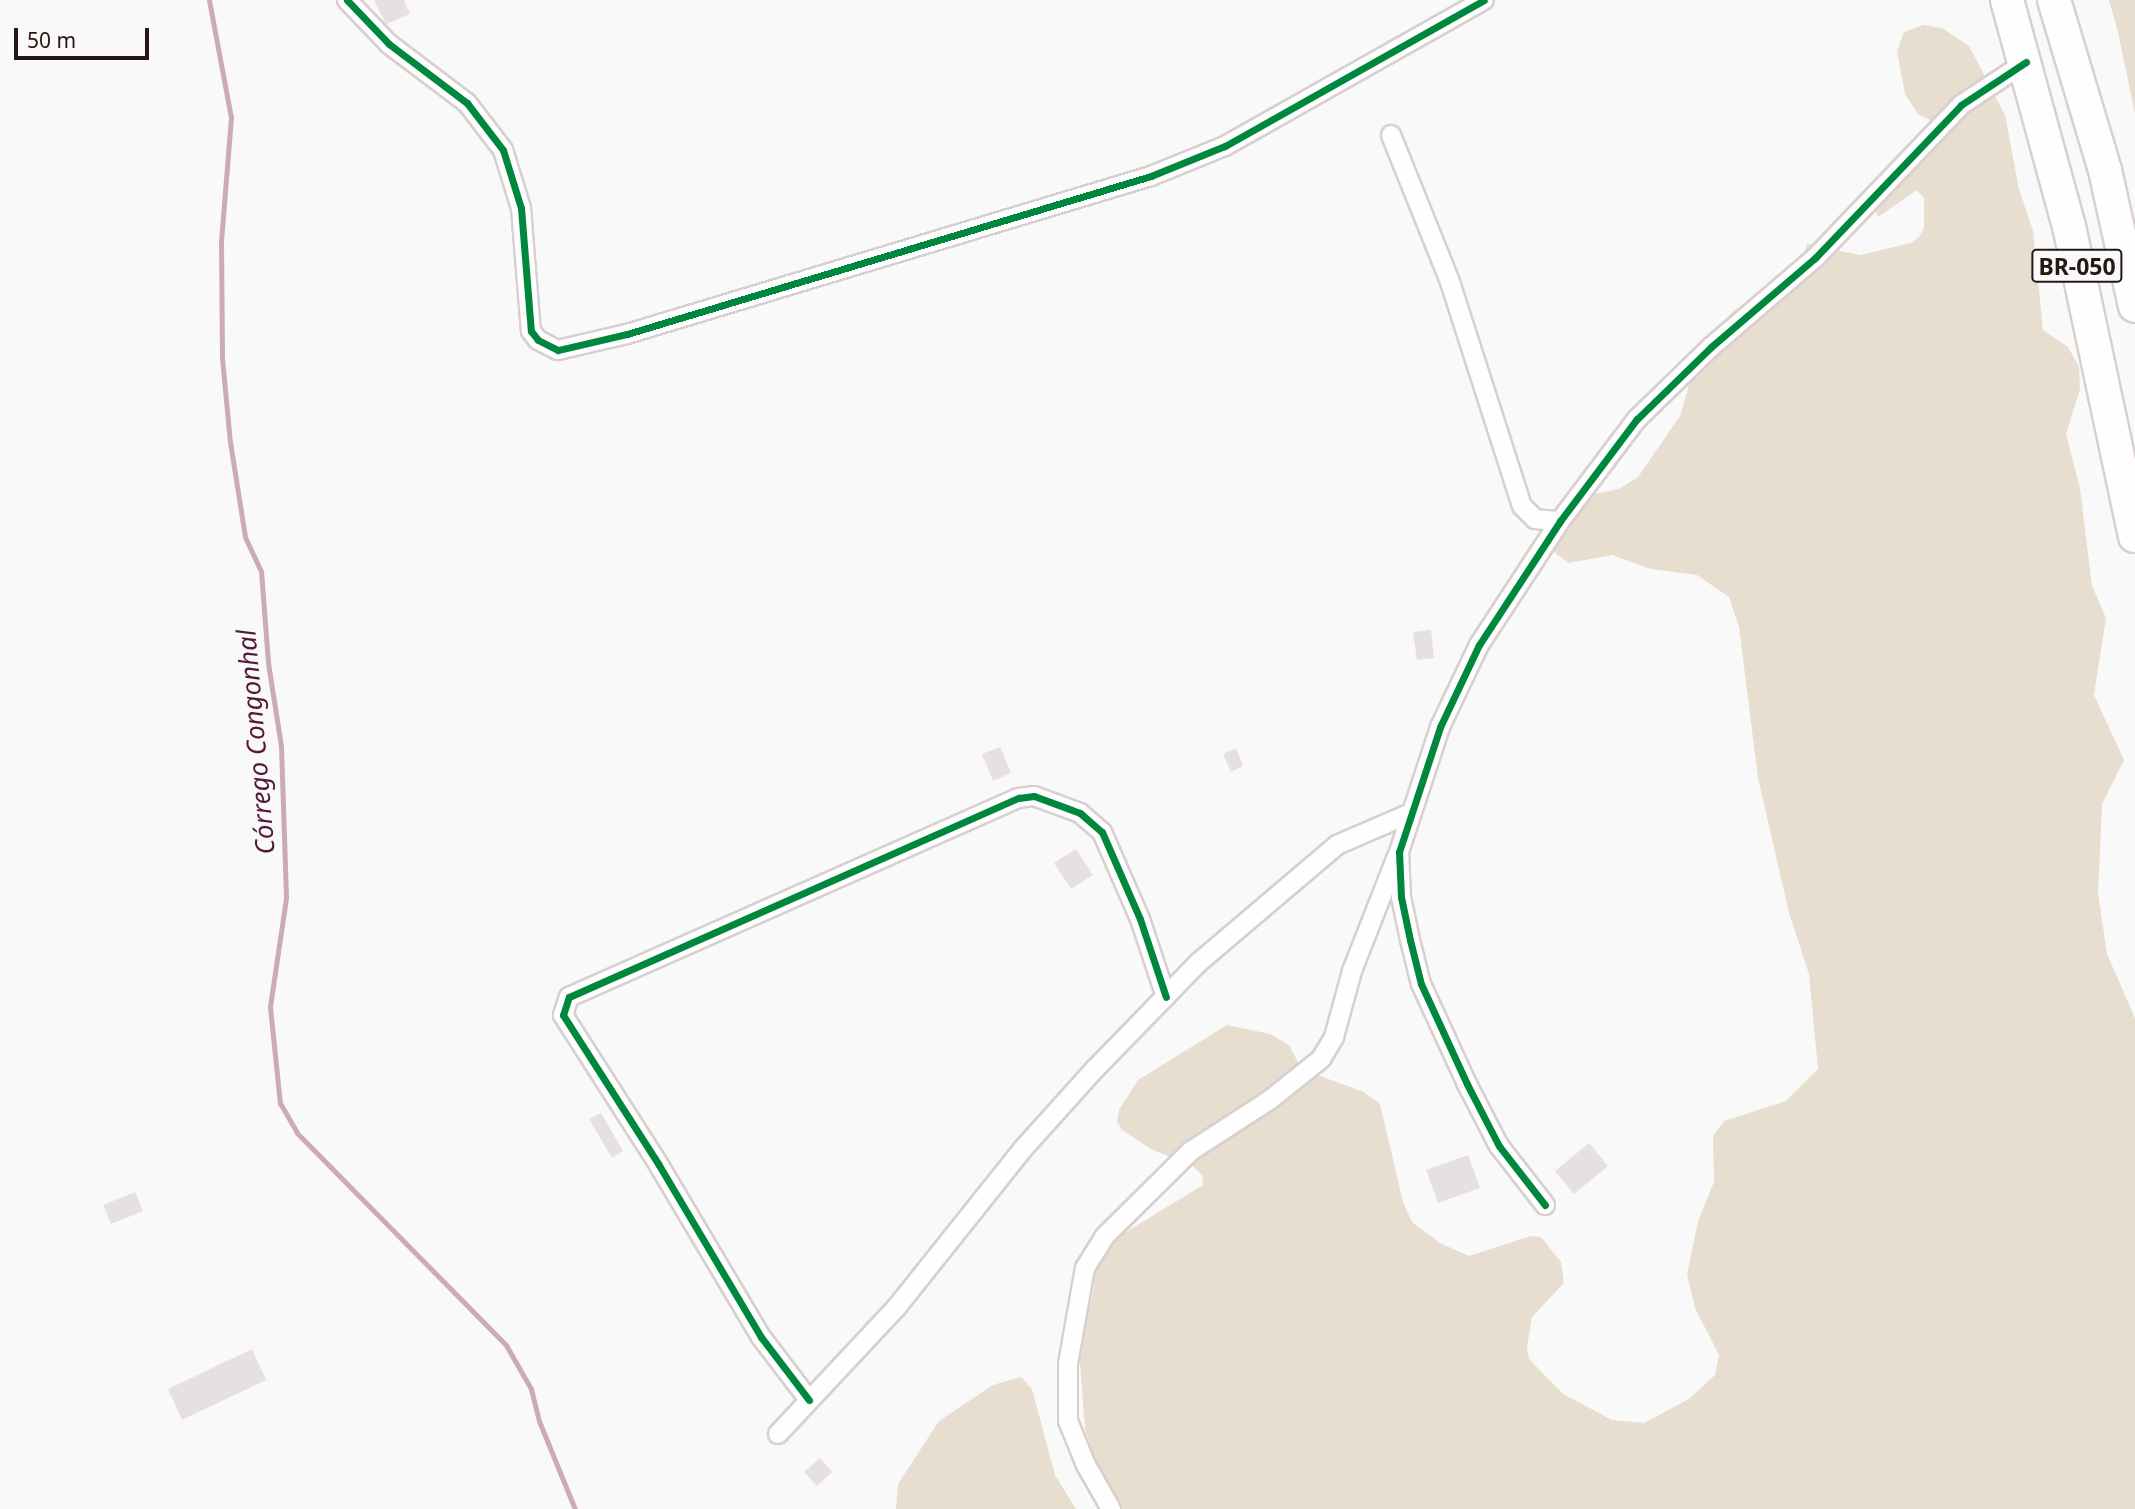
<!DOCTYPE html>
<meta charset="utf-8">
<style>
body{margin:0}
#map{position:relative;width:2135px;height:1509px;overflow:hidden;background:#f9f9f9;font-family:"Noto Sans",sans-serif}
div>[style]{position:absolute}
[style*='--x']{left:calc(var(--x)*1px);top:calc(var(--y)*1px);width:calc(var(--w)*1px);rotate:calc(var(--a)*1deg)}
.green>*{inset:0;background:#e7ded0}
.stream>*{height:5px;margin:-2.5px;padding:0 2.5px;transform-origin:2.5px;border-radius:2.5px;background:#ccabb9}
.building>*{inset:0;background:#e7e0e0}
.roads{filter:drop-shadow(2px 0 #d8d0cf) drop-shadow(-2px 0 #d8d0cf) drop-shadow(0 2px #d8d0cf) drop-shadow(0 -2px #d8d0cf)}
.street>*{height:18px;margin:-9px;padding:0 9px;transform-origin:9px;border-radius:9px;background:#fefefe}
.highway>*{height:32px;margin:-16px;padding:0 16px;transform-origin:16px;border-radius:16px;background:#fefefe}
.cycleway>*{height:7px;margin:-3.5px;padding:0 3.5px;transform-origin:3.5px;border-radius:3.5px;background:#00873e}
span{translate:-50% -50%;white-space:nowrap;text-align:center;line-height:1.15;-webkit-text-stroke:7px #f9f9f9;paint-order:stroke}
.shield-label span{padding:2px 5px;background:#f9f9f9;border:2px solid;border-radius:5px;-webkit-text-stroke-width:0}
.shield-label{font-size:23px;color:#251713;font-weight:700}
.water-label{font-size:26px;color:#531937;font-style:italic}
.scale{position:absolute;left:14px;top:28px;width:135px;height:32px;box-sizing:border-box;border:4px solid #251713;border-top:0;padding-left:9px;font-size:21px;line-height:24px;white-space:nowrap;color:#251713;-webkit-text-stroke:5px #f9f9f9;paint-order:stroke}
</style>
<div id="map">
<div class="green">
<div style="clip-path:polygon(2109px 0,2135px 0,2135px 114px,2118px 32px)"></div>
<div style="clip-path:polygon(1923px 25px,1942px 28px,1969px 46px,2005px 115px,2019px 189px,2033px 231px,2043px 330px,2068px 347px,2079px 367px,2080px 389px,2066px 434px,2080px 488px,2092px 586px,2106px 618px,2094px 695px,2124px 760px,2102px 804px,2098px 893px,2107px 954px,2135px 1018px,2135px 1509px,1112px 1509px,1085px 1429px,1079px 1351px,1094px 1287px,1083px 1273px,1108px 1243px,1203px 1185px,1202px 1175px,1194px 1167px,1151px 1149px,1122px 1130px,1117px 1122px,1119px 1110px,1138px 1080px,1227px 1025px,1270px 1034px,1289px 1045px,1300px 1066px,1309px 1072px,1364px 1092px,1380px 1104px,1403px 1202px,1412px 1222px,1440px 1243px,1469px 1256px,1531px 1236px,1541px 1237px,1561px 1262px,1564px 1283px,1532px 1317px,1527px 1347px,1529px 1359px,1563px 1394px,1612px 1420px,1644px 1423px,1689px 1399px,1715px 1375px,1719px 1355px,1695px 1308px,1687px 1275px,1698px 1221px,1714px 1182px,1713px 1136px,1724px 1121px,1786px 1101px,1818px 1069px,1809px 974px,1789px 913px,1758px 778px,1739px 627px,1729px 597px,1697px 575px,1651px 569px,1612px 555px,1569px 563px,1551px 550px,1550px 538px,1589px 495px,1619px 489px,1638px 477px,1680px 416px,1692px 375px,1728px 318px,1734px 310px,1769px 295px,1801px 263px,1807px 244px,1860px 255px,1911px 243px,1919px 237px,1924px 228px,1924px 198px,1917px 190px,1878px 217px,1874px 208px,1932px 121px,1918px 114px,1905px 94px,1897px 51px,1904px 32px)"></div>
<div style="clip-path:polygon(1021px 1377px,1032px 1389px,1055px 1475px,1076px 1509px,896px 1509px,898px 1484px,939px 1421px,993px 1385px)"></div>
</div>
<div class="stream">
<div style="--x:209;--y:0;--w:119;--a:79.4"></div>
<div style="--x:231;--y:117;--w:125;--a:94.6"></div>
<div style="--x:221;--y:242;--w:116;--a:89.5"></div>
<div style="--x:222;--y:358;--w:84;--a:84.6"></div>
<div style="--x:230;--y:442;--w:96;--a:81"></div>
<div style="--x:245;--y:537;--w:38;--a:65"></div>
<div style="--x:261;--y:571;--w:92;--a:85.6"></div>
<div style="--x:268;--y:663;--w:84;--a:81.1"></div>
<div style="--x:281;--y:746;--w:152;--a:88.1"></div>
<div style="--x:286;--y:898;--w:110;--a:98.4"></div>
<div style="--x:270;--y:1007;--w:97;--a:84.1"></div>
<div style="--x:280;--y:1103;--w:34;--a:60"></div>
<div style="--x:297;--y:1133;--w:298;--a:45.4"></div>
<div style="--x:506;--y:1345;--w:51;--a:60.4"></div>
<div style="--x:531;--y:1389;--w:33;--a:76"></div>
<div style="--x:539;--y:1421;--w:95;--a:67.8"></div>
</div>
<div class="building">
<div style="clip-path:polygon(374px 0,404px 0,410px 14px,386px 24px)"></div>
<div style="clip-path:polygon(1431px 630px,1434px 658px,1417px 660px,1413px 632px)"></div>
<div style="clip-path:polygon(1000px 747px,1011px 773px,993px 781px,982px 754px)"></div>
<div style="clip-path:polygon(1236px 748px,1243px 766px,1231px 772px,1223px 754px)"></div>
<div style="clip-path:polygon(1076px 849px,1093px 875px,1071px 889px,1054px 863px)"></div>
<div style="clip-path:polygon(601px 1113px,623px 1151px,612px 1158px,589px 1119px)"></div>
<div style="clip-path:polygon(1589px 1143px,1608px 1166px,1574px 1194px,1555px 1171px)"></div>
<div style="clip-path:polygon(1468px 1155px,1480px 1188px,1438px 1203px,1426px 1170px)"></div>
<div style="clip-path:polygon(135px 1192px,143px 1211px,111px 1224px,103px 1205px)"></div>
<div style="clip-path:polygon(252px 1349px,266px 1380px,182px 1420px,168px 1389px)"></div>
<div style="clip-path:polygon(820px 1458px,832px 1472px,817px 1486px,804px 1472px)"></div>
</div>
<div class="roads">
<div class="street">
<div style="--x:347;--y:0;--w:61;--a:46.3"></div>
<div style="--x:389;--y:44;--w:98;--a:37.1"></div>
<div style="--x:467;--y:103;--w:59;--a:52.5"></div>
<div style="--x:503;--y:150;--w:61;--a:72.8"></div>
<div style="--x:521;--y:208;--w:123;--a:85.4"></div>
<div style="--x:531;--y:331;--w:11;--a:52"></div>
<div style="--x:538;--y:340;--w:22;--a:27"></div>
<div style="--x:558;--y:350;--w:71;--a:-13.1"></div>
<div style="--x:627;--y:334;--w:547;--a:-16.78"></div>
<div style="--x:1151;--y:176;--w:80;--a:-22.1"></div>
<div style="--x:1225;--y:146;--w:297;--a:-29.4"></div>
<div style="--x:1391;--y:135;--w:158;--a:68.1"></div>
<div style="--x:1450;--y:282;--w:235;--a:72.2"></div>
<div style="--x:1522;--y:506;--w:18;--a:45"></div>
<div style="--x:1535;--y:519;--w:25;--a:5"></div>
<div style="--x:1545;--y:1205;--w:75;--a:-127.9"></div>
<div style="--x:1499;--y:1146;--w:70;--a:-117.3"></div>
<div style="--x:1467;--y:1084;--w:110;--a:-114.7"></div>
<div style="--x:1421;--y:984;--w:45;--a:-104"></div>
<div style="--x:1410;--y:940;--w:44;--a:-101.8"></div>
<div style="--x:1401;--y:897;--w:45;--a:-92.5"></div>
<div style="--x:1399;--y:852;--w:132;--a:-71.8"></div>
<div style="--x:1440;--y:727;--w:91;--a:-64.6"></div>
<div style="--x:1479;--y:645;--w:148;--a:-56.8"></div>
<div style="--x:1560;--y:521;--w:128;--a:-53"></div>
<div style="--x:1637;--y:419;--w:103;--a:-44.2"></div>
<div style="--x:1711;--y:347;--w:137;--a:-40.6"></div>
<div style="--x:1815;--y:258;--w:211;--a:-46.3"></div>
<div style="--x:1961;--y:105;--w:78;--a:-33.5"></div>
<div style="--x:809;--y:1400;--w:79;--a:-127.3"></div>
<div style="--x:761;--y:1337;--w:200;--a:-120.7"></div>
<div style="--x:659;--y:1165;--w:178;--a:-122.6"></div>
<div style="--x:563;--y:1015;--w:19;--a:-72"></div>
<div style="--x:569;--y:997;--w:492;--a:-23.9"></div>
<div style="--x:1019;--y:798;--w:15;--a:-8"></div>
<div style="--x:1034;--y:796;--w:49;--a:20.3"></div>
<div style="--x:1080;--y:813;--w:29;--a:41"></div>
<div style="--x:1102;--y:832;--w:95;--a:66.4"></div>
<div style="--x:1140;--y:919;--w:82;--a:71.6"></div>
<div style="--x:778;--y:1434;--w:173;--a:-46.9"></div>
<div style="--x:896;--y:1308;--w:202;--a:-51.4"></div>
<div style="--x:1022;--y:1150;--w:109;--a:-48"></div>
<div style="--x:1095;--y:1069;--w:148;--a:-45.8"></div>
<div style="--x:1198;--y:963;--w:182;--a:-40.3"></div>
<div style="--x:1337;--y:845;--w:81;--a:-23.4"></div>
<div style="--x:1111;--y:1509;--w:51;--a:-119.6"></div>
<div style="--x:1086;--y:1465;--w:48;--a:-112.2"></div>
<div style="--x:1068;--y:1421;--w:57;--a:-90"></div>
<div style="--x:1068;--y:1364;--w:97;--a:-80"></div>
<div style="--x:1085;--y:1268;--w:36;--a:-58"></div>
<div style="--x:1104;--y:1237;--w:122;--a:-44.7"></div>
<div style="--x:1191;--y:1151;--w:95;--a:-33"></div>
<div style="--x:1271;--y:1099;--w:64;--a:-38.7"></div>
<div style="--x:1321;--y:1059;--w:26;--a:-59"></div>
<div style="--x:1334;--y:1037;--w:68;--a:-74.7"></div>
<div style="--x:1352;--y:971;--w:123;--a:-68.6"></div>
</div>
<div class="highway">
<div style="--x:2007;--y:0;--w:234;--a:74.7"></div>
<div style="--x:2069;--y:226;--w:317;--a:78"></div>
<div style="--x:2054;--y:0;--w:177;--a:73.3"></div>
<div style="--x:2105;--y:170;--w:139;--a:77.6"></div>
</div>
</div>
<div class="cycleway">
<div style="--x:347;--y:0;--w:61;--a:46.3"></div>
<div style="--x:389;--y:44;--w:98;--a:37.1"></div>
<div style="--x:467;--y:103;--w:59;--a:52.5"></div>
<div style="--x:503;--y:150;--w:61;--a:72.8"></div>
<div style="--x:521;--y:208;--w:123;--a:85.4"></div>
<div style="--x:531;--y:331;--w:11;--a:52"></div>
<div style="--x:538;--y:340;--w:22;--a:27"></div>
<div style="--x:558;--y:350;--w:71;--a:-13.1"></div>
<div style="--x:627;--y:334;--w:547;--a:-16.78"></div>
<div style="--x:1151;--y:176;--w:80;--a:-22.1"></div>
<div style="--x:1225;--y:146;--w:297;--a:-29.4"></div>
<div style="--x:1545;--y:1205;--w:75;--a:-127.9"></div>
<div style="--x:1499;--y:1146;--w:70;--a:-117.3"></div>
<div style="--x:1467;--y:1084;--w:110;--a:-114.7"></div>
<div style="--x:1421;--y:984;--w:45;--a:-104"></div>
<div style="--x:1410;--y:940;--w:44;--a:-101.8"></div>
<div style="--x:1401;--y:897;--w:45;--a:-92.5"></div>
<div style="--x:1399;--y:852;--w:132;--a:-71.8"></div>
<div style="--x:1440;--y:727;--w:91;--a:-64.6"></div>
<div style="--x:1479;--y:645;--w:148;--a:-56.8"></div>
<div style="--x:1560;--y:521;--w:128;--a:-53"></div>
<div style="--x:1637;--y:419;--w:103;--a:-44.2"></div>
<div style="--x:1711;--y:347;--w:137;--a:-40.6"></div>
<div style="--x:1815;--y:258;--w:211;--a:-46.3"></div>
<div style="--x:1961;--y:105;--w:78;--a:-33.5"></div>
<div style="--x:809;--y:1400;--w:79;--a:-127.3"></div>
<div style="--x:761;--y:1337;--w:200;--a:-120.7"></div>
<div style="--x:659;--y:1165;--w:178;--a:-122.6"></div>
<div style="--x:563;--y:1015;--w:19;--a:-72"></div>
<div style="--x:569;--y:997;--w:492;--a:-23.9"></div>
<div style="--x:1019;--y:798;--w:15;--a:-8"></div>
<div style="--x:1034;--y:796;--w:49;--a:20.3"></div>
<div style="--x:1080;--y:813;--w:29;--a:41"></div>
<div style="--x:1102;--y:832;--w:95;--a:66.4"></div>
<div style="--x:1140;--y:919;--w:82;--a:71.6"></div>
</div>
<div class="shield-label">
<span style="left:2077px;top:266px">BR-050</span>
</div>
<div class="water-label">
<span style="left:256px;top:742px;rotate:-95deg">Córrego Congonhal</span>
</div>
<div class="scale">50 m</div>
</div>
